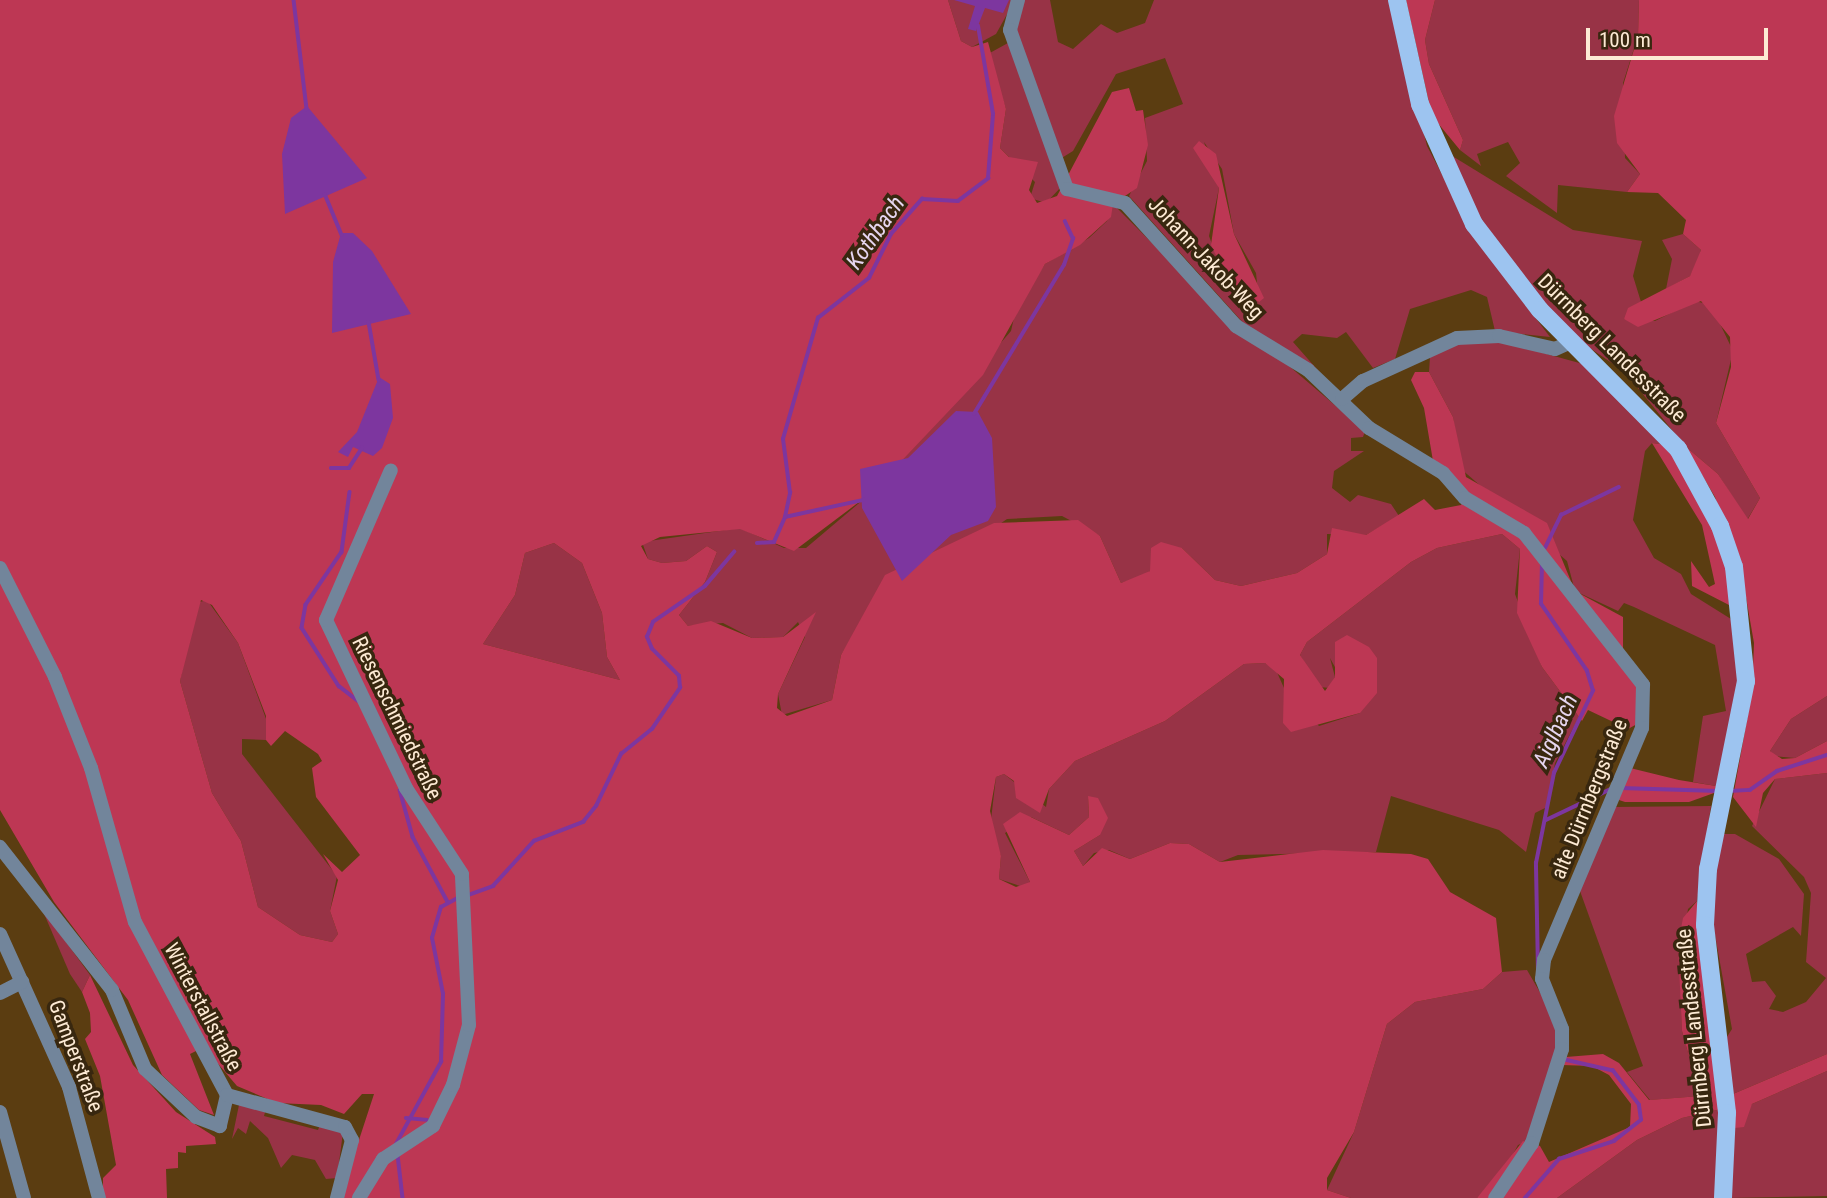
<!DOCTYPE html>
<meta charset="utf-8">
<style>
body{margin:0}
#map{position:relative;width:1827px;height:1198px;overflow:hidden;background:#5b3d11;font-family:"Roboto Condensed",sans-serif}
div>[style]{position:absolute}
[style*='--x']{left:calc(var(--x)*1px);top:calc(var(--y)*1px);width:calc(var(--w)*1px);rotate:calc(var(--a)*1deg)}
.green>*{inset:0;background:#983346}
.forest>*{inset:0;background:#bd3754}
.water>*{inset:0;background:#7d369f}
.stream>*{height:3.5px;margin:-1.75px;padding:0 1.75px;transform-origin:1.75px;border-radius:1.75px;background:#7d369f}
.minor>*{height:14px;margin:-7px;padding:0 7px;transform-origin:7px;border-radius:7px;background:#72859b}
.major>*{height:18px;margin:-9px;padding:0 9px;transform-origin:9px;border-radius:9px;background:#9dc4f0}
span{translate:-50% -50%;white-space:nowrap;text-align:center;line-height:1.15;-webkit-text-stroke:7px #38270f;paint-order:stroke}
.street-label{font-size:21px;color:#fdead4}
.water-label{font-size:23px;color:#e6d6f0;font-style:italic}
.scale{position:absolute;left:1586px;top:28px;width:182px;height:32px;box-sizing:border-box;border:4px solid #fdead4;border-top:0;padding-left:9px;font-size:21px;line-height:24px;white-space:nowrap;color:#fdead4;-webkit-text-stroke:5px #38270f;paint-order:stroke}
</style>
<div id="map">
<div class="green">
<div style="clip-path:polygon(948px 0,1015px 0,996px 34px,972px 47px,961px 41px)"></div>
<div style="clip-path:polygon(evenodd,1021px 0,1050px 0,1058px 42px,1073px 49px,1101px 24px,1117px 33px,1145px 23px,1154px 0,1391px 0,1427px 146px,1477px 241px,1550px 337px,1495px 331px,1487px 297px,1471px 290px,1410px 309px,1395px 359px,1373px 368px,1346px 332px,1337px 338px,1302px 334px,1293px 342px,1329px 383px,1256px 337px,1129px 196px,1147px 161px,1145px 118px,1183px 104px,1165px 58px,1116px 74px,1073px 151px,1060px 159px,1016px 36px,1021px 0,1204px 142px,1222px 169px,1234px 234px,1256px 273px,1259px 302px,1226px 282px,1209px 236px,1219px 188px,1204px 142px)"></div>
<div style="clip-path:polygon(1435px 0,1639px 0,1638px 36px,1623px 83px,1625px 158px,1640px 174px,1627px 192px,1558px 185px,1557px 213px,1506px 176px,1520px 163px,1508px 142px,1477px 154px,1481px 166px,1460px 150px,1463px 140px,1429px 64px,1425px 40px)"></div>
<div style="clip-path:polygon(1008px 43px,1062px 186px,1046px 203px,1030px 198px,1035px 182px,1000px 148px,1006px 109px,988px 54px)"></div>
<div style="clip-path:polygon(1449px 154px,1573px 230px,1642px 241px,1633px 276px,1641px 302px,1624px 319px,1655px 321px,1695px 301px,1711px 305px,1733px 351px,1716px 423px,1760px 498px,1747px 520px,1718px 474px,1685px 446px,1625px 372px,1584px 344px,1524px 285px,1477px 217px)"></div>
<div style="clip-path:polygon(1113px 204px,1192px 283px,1365px 431px,1363px 437px,1351px 438px,1351px 451px,1364px 451px,1334px 471px,1332px 488px,1350px 502px,1358px 495px,1391px 504px,1399px 516px,1366px 535px,1327px 534px,1327px 554px,1297px 573px,1241px 586px,1215px 580px,1182px 548px,1143px 576px,1121px 583px,1100px 536px,1062px 516px,1007px 519px,864px 618px,841px 655px,832px 700px,782px 715px,778px 694px,805px 637px,798px 622px,783px 637px,752px 638px,723px 623px,688px 626px,679px 615px,705px 582px,717px 552px,707px 546px,686px 561px,662px 563px,648px 559px,642px 542px,740px 528px,784px 548px,806px 548px,871px 493px,1011px 331px,1016px 309px,1045px 264px,1089px 238px,1107px 221px)"></div>
<div style="clip-path:polygon(1683px 234px,1701px 250px,1698px 262px,1690px 276px,1666px 289px,1672px 259px,1662px 240px)"></div>
<div style="clip-path:polygon(1492px 339px,1583px 364px,1667px 445px,1652px 443px,1645px 451px,1633px 520px,1654px 558px,1681px 574px,1691px 594px,1731px 619px,1739px 681px,1716px 786px,1693px 782px,1703px 716px,1726px 711px,1715px 645px,1634px 607px,1624px 603px,1618px 611px,1575px 591px,1567px 561px,1460px 468px,1453px 417px,1429px 372px,1430px 357px,1458px 344px)"></div>
<div style="clip-path:polygon(1502px 534px,1520px 549px,1515px 594px,1542px 667px,1579px 717px,1555px 763px,1547px 807px,1535px 813px,1526px 852px,1499px 830px,1391px 796px,1376px 852px,1238px 855px,1220px 862px,1189px 844px,1170px 843px,1130px 859px,1109px 850px,1094px 853px,1083px 866px,1074px 851px,1100px 835px,1088px 796px,1089px 817px,1069px 835px,1031px 817px,1005px 833px,1030px 882px,1026px 888px,999px 879px,1001px 856px,990px 828px,996px 777px,1004px 774px,1046px 807px,1049px 789px,1075px 761px,1165px 721px,1244px 664px,1265px 663px,1276px 670px,1284px 688px,1319px 726px,1360px 713px,1330px 658px,1335px 677px,1330px 688px,1319px 687px,1300px 655px,1307px 642px,1411px 562px,1437px 548px)"></div>
<div style="clip-path:polygon(554px 543px,582px 563px,602px 613px,607px 657px,620px 680px,483px 644px,515px 595px,525px 553px)"></div>
<div style="clip-path:polygon(207px 600px,238px 643px,269px 727px,266px 740px,242px 739px,242px 754px,337px 876px,330px 911px,338px 934px,332px 942px,300px 935px,258px 907px,241px 841px,212px 793px,180px 681px,196px 603px)"></div>
<div style="clip-path:polygon(1827px 696px,1827px 741px,1795px 758px,1774px 756px,1770px 751px,1791px 719px)"></div>
<div style="clip-path:polygon(1827px 773px,1827px 1054px,1733px 1094px,1725px 1040px,1732px 1029px,1711px 913px,1720px 834px,1735px 834px,1779px 859px,1804px 894px,1801px 936px,1793px 927px,1746px 954px,1752px 982px,1765px 981px,1776px 996px,1769px 1009px,1783px 1012px,1806px 1002px,1826px 978px,1806px 962px,1811px 893px,1804px 877px,1752px 826px,1775px 779px)"></div>
<div style="clip-path:polygon(1711px 806px,1697px 901px,1688px 909px,1680px 957px,1682px 1031px,1700px 1096px,1650px 1100px,1627px 1072px,1643px 1066px,1580px 891px,1613px 807px)"></div>
<div style="clip-path:polygon(42px 909px,90px 975px,82px 992px,70px 974px)"></div>
<div style="clip-path:polygon(1527px 970px,1549px 1008px,1559px 1041px,1529px 1141px,1518px 1145px,1502px 1174px,1477px 1198px,1351px 1198px,1327px 1190px,1354px 1132px,1387px 1024px,1415px 1002px,1483px 989px,1502px 972px)"></div>
<div style="clip-path:polygon(1827px 1071px,1827px 1196px,1729px 1198px,1735px 1128px,1752px 1104px)"></div>
<div style="clip-path:polygon(240px 1100px,266px 1108px,264px 1116px,318px 1130px,321px 1122px,343px 1132px,337px 1178px,326px 1179px,315px 1160px,292px 1155px,281px 1168px,268px 1138px,250px 1121px,246px 1134px,238px 1128px,232px 1139px)"></div>
<div style="clip-path:polygon(1721px 1109px,1716px 1198px,1557px 1198px,1637px 1140px,1682px 1118px)"></div>
</div>
<div class="forest">
<div style="clip-path:polygon(evenodd,0 0,948px 0,961px 41px,972px 47px,988px 42px,1006px 109px,1000px 148px,1009px 157px,1038px 162px,1029px 190px,1037px 203px,1057px 196px,1112px 92px,1129px 88px,1136px 111px,1143px 110px,1148px 145px,1137px 188px,1113px 204px,1111px 217px,1080px 245px,1045px 264px,983px 375px,871px 493px,794px 551px,740px 529px,660px 537px,641px 546px,648px 559px,662px 563px,686px 561px,707px 546px,717px 552px,705px 582px,679px 615px,688px 626px,711px 621px,752px 638px,783px 637px,816px 612px,778px 694px,777px 708px,787px 716px,832px 700px,841px 655px,885px 575px,994px 523px,1078px 520px,1100px 536px,1121px 583px,1150px 571px,1151px 548px,1161px 542px,1182px 548px,1215px 580px,1241px 586px,1297px 573px,1327px 554px,1332px 528px,1366px 535px,1424px 499px,1435px 510px,1461px 505px,1467px 495px,1433px 461px,1424px 408px,1411px 380px,1415px 372px,1429px 372px,1453px 417px,1466px 477px,1547px 523px,1575px 591px,1623px 617px,1623px 657px,1639px 685px,1637px 724px,1628px 729px,1588px 710px,1582px 721px,1542px 667px,1517px 613px,1520px 549px,1502px 534px,1437px 548px,1411px 562px,1307px 642px,1300px 655px,1325px 691px,1335px 677px,1335px 642px,1347px 635px,1369px 647px,1377px 658px,1377px 693px,1360px 713px,1291px 732px,1283px 723px,1284px 679px,1265px 663px,1244px 664px,1165px 721px,1075px 761px,1049px 789px,1040px 813px,1016px 798px,1014px 781px,1004px 774px,996px 777px,990px 811px,1001px 856px,999px 879px,1016px 887px,1030px 882px,1003px 824px,1020px 812px,1069px 835px,1089px 817px,1088px 796px,1098px 798px,1108px 818px,1100px 835px,1074px 851px,1083px 866px,1102px 848px,1130px 859px,1170px 843px,1189px 844px,1220px 862px,1323px 850px,1411px 854px,1428px 859px,1450px 892px,1496px 918px,1502px 972px,1483px 989px,1415px 1002px,1387px 1024px,1354px 1132px,1327px 1178px,1327px 1190px,1351px 1198px,340px 1198px,374px 1094px,362px 1094px,344px 1114px,321px 1105px,277px 1103px,237px 1086px,208px 1052px,198px 1050px,190px 1054px,214px 1115px,199px 1110px,162px 1075px,128px 1000px,54px 902px,0 810px,0 0,554px 543px,582px 563px,602px 613px,607px 657px,620px 680px,483px 644px,515px 595px,525px 553px,554px 543px,0 0,201px 600px,212px 605px,238px 643px,266px 716px,266px 740px,271px 746px,285px 731px,318px 754px,322px 761px,312px 768px,316px 797px,360px 855px,342px 872px,323px 854px,338px 880px,330px 911px,338px 934px,332px 942px,300px 935px,258px 907px,241px 841px,212px 793px,180px 681px,201px 600px)"></div>
<div style="clip-path:polygon(1406px 0,1435px 0,1425px 40px,1429px 64px,1463px 140px,1460px 150px,1432px 116px)"></div>
<div style="clip-path:polygon(1639px 0,1827px 0,1827px 696px,1791px 719px,1770px 751px,1782px 759px,1795px 758px,1827px 741px,1827px 773px,1775px 779px,1763px 793px,1756px 827px,1733px 797px,1752px 692px,1754px 643px,1744px 586px,1715px 497px,1685px 446px,1718px 474px,1748px 519px,1760px 498px,1716px 423px,1731px 367px,1730px 337px,1701px 301px,1638px 327px,1624px 319px,1628px 308px,1690px 276px,1701px 250px,1683px 234px,1686px 220px,1658px 193px,1627px 192px,1640px 174px,1617px 143px,1614px 116px,1638px 36px)"></div>
<div style="clip-path:polygon(1199px 141px,1216px 154px,1234px 234px,1264px 298px,1259px 302px,1232px 289px,1211px 245px,1219px 188px,1193px 148px)"></div>
<div style="clip-path:polygon(1652px 443px,1667px 445px,1711px 520px,1731px 583px,1729px 605px,1692px 586px,1691px 561px,1709px 587px,1715px 584px,1702px 525px)"></div>
<div style="clip-path:polygon(1626px 767px,1679px 780px,1716px 786px,1714px 793px,1689px 802px,1625px 802px,1616px 799px)"></div>
<div style="clip-path:polygon(1697px 901px,1721px 1109px,1682px 1118px,1637px 1140px,1557px 1198px,1477px 1198px,1523px 1141px,1540px 1146px,1549px 1162px,1630px 1127px,1631px 1104px,1609px 1075px,1592px 1066px,1562px 1065px,1566px 1057px,1603px 1054px,1619px 1063px,1649px 1100px,1700px 1096px,1682px 1031px,1678px 944px,1683px 918px)"></div>
<div style="clip-path:polygon(90px 975px,133px 1065px,176px 1112px,215px 1137px,216px 1144px,186px 1146px,186px 1153px,178px 1152px,178px 1168px,166px 1169px,167px 1198px,103px 1198px,103px 1178px,116px 1165px,100px 1076px,85px 1039px,91px 1032px,90px 1013px,82px 992px)"></div>
<div style="clip-path:polygon(1827px 1054px,1827px 1071px,1752px 1104px,1744px 1127px,1735px 1128px,1733px 1094px)"></div>
</div>
<div class="water">
<div style="clip-path:polygon(954px 0,1009px 0,1003px 13px,985px 8px,976px 31px,968px 29px,975px 6px)"></div>
<div style="clip-path:polygon(307px 106px,367px 178px,285px 214px,282px 154px,291px 118px)"></div>
<div style="clip-path:polygon(341px 233px,353px 233px,372px 251px,411px 314px,332px 333px,333px 262px)"></div>
<div style="clip-path:polygon(379px 377px,390px 384px,393px 418px,382px 448px,373px 456px,353px 447px,348px 457px,338px 452px,357px 432px)"></div>
<div style="clip-path:polygon(956px 411px,978px 412px,992px 438px,996px 507px,988px 521px,951px 535px,902px 581px,862px 508px,860px 469px,908px 458px)"></div>
</div>
<div class="stream">
<div style="--x:294;--y:0;--w:110;--a:83.2"></div>
<div style="--x:325;--y:194;--w:44;--a:67.5"></div>
<div style="--x:369;--y:322;--w:59;--a:80.2"></div>
<div style="--x:974;--y:414;--w:174;--a:-58.9"></div>
<div style="--x:1064;--y:265;--w:28;--a:-71"></div>
<div style="--x:1073;--y:239;--w:19;--a:-115"></div>
<div style="--x:331;--y:468;--w:18;--a:0"></div>
<div style="--x:349;--y:468;--w:24;--a:-57"></div>
<div style="--x:350;--y:492;--w:61;--a:97.6"></div>
<div style="--x:342;--y:552;--w:64;--a:124.2"></div>
<div style="--x:306;--y:605;--w:23;--a:100"></div>
<div style="--x:302;--y:628;--w:69;--a:57.5"></div>
<div style="--x:339;--y:686;--w:24;--a:38"></div>
<div style="--x:785;--y:517;--w:80;--a:-12.3"></div>
<div style="--x:757;--y:543;--w:17;--a:-3"></div>
<div style="--x:774;--y:542;--w:27;--a:-66"></div>
<div style="--x:785;--y:517;--w:25;--a:-78"></div>
<div style="--x:790;--y:493;--w:54;--a:-97.4"></div>
<div style="--x:783;--y:439;--w:126;--a:-73.9"></div>
<div style="--x:818;--y:318;--w:65;--a:-38.1"></div>
<div style="--x:869;--y:278;--w:49;--a:-63.4"></div>
<div style="--x:891;--y:234;--w:47;--a:-48.5"></div>
<div style="--x:922;--y:199;--w:36;--a:3"></div>
<div style="--x:958;--y:201;--w:38;--a:-37"></div>
<div style="--x:988;--y:178;--w:64;--a:-85.5"></div>
<div style="--x:993;--y:114;--w:89;--a:-99.7"></div>
<div style="--x:1545;--y:548;--w:37;--a:-64"></div>
<div style="--x:1561;--y:515;--w:64;--a:-25.8"></div>
<div style="--x:1621;--y:788;--w:97;--a:1.8"></div>
<div style="--x:400;--y:790;--w:49;--a:74.5"></div>
<div style="--x:413;--y:837;--w:74;--a:61.7"></div>
<div style="--x:1729;--y:791;--w:21;--a:-3"></div>
<div style="--x:1750;--y:790;--w:33;--a:-35"></div>
<div style="--x:1777;--y:771;--w:52;--a:-17.7"></div>
<div style="--x:1546;--y:820;--w:74;--a:-25.5"></div>
<div style="--x:466;--y:896;--w:29;--a:-20"></div>
<div style="--x:493;--y:886;--w:61;--a:-47.7"></div>
<div style="--x:534;--y:841;--w:53;--a:-21.2"></div>
<div style="--x:583;--y:822;--w:21;--a:-51"></div>
<div style="--x:596;--y:806;--w:58;--a:-64.3"></div>
<div style="--x:621;--y:754;--w:40;--a:-39"></div>
<div style="--x:652;--y:729;--w:50;--a:-55.7"></div>
<div style="--x:680;--y:688;--w:12;--a:-95"></div>
<div style="--x:679;--y:676;--w:38;--a:-135"></div>
<div style="--x:652;--y:649;--w:13;--a:-113"></div>
<div style="--x:647;--y:637;--w:16;--a:-68"></div>
<div style="--x:653;--y:622;--w:63;--a:-34.7"></div>
<div style="--x:705;--y:586;--w:45;--a:-49.5"></div>
<div style="--x:1538;--y:971;--w:108;--a:-91.1"></div>
<div style="--x:1536;--y:863;--w:92;--a:-78.7"></div>
<div style="--x:1554;--y:773;--w:91;--a:-64.6"></div>
<div style="--x:1593;--y:691;--w:21;--a:-107"></div>
<div style="--x:1587;--y:671;--w:81;--a:-124.5"></div>
<div style="--x:1541;--y:604;--w:42;--a:-88.6"></div>
<div style="--x:406;--y:1118;--w:21;--a:5"></div>
<div style="--x:396;--y:1144;--w:94;--a:-61.2"></div>
<div style="--x:441;--y:1062;--w:68;--a:-88.3"></div>
<div style="--x:443;--y:994;--w:57;--a:-101.1"></div>
<div style="--x:432;--y:938;--w:32;--a:-74"></div>
<div style="--x:441;--y:907;--w:19;--a:-28"></div>
<div style="--x:398;--y:1155;--w:43;--a:83.4"></div>
<div style="--x:1525;--y:1198;--w:52;--a:-48.9"></div>
<div style="--x:1559;--y:1159;--w:58;--a:-18.1"></div>
<div style="--x:1614;--y:1141;--w:34;--a:-38"></div>
<div style="--x:1641;--y:1120;--w:15;--a:-98"></div>
<div style="--x:1639;--y:1105;--w:43;--a:-127.4"></div>
<div style="--x:1613;--y:1071;--w:49;--a:-167.1"></div>
</div>
<div class="minor">
<div style="--x:1018;--y:0;--w:31;--a:105"></div>
<div style="--x:1010;--y:30;--w:169;--a:70.3"></div>
<div style="--x:1067;--y:189;--w:60;--a:13.6"></div>
<div style="--x:1125;--y:203;--w:166;--a:47.9"></div>
<div style="--x:1236;--y:326;--w:84;--a:31.4"></div>
<div style="--x:1308;--y:370;--w:84;--a:43.6"></div>
<div style="--x:1369;--y:428;--w:87;--a:31.3"></div>
<div style="--x:1443;--y:473;--w:33;--a:49"></div>
<div style="--x:1465;--y:498;--w:69;--a:30.7"></div>
<div style="--x:1524;--y:533;--w:193;--a:51.9"></div>
<div style="--x:1643;--y:685;--w:43;--a:91.3"></div>
<div style="--x:1642;--y:728;--w:252;--a:112.9"></div>
<div style="--x:1544;--y:960;--w:19;--a:96"></div>
<div style="--x:1542;--y:979;--w:54;--a:68.2"></div>
<div style="--x:1562;--y:1029;--w:20;--a:90"></div>
<div style="--x:1562;--y:1049;--w:99;--a:107.7"></div>
<div style="--x:1532;--y:1143;--w:66;--a:123.9"></div>
<div style="--x:1342;--y:399;--w:28;--a:-41"></div>
<div style="--x:1363;--y:381;--w:103;--a:-24.6"></div>
<div style="--x:1457;--y:338;--w:42;--a:-2.7"></div>
<div style="--x:1499;--y:336;--w:57;--a:13.1"></div>
<div style="--x:1555;--y:349;--w:17;--a:-24"></div>
<div style="--x:0;--y:568;--w:122;--a:63.2"></div>
<div style="--x:55;--y:677;--w:98;--a:68.4"></div>
<div style="--x:91;--y:768;--w:160;--a:74.1"></div>
<div style="--x:135;--y:922;--w:196;--a:62"></div>
<div style="--x:227;--y:1095;--w:32;--a:103"></div>
<div style="--x:220;--y:1126;--w:26;--a:-159"></div>
<div style="--x:196;--y:1117;--w:70;--a:-136.7"></div>
<div style="--x:145;--y:1069;--w:86;--a:-112.7"></div>
<div style="--x:112;--y:990;--w:182;--a:-128.1"></div>
<div style="--x:0;--y:934;--w:168;--a:65.7"></div>
<div style="--x:69;--y:1087;--w:115;--a:74.9"></div>
<div style="--x:0;--y:993;--w:25;--a:-27"></div>
<div style="--x:227;--y:1095;--w:122;--a:15.2"></div>
<div style="--x:345;--y:1127;--w:15;--a:62"></div>
<div style="--x:352;--y:1140;--w:60;--a:104.5"></div>
<div style="--x:0;--y:1112;--w:89;--a:74.4"></div>
<div style="--x:359;--y:1198;--w:46;--a:-58.4"></div>
<div style="--x:383;--y:1159;--w:60;--a:-33.4"></div>
<div style="--x:433;--y:1126;--w:46;--a:-64"></div>
<div style="--x:453;--y:1085;--w:62;--a:-75.1"></div>
<div style="--x:469;--y:1025;--w:151;--a:-92.7"></div>
<div style="--x:462;--y:874;--w:103;--a:-123.1"></div>
<div style="--x:406;--y:788;--w:186;--a:-115.5"></div>
<div style="--x:326;--y:620;--w:163;--a:-66.6"></div>
</div>
<div class="major">
<div style="--x:1397;--y:0;--w:107;--a:77.5"></div>
<div style="--x:1420;--y:104;--w:132;--a:65.8"></div>
<div style="--x:1474;--y:224;--w:108;--a:52.5"></div>
<div style="--x:1540;--y:310;--w:196;--a:45.2"></div>
<div style="--x:1678;--y:449;--w:88;--a:61.4"></div>
<div style="--x:1720;--y:526;--w:43;--a:71.1"></div>
<div style="--x:1734;--y:567;--w:115;--a:84"></div>
<div style="--x:1746;--y:681;--w:192;--a:101.4"></div>
<div style="--x:1708;--y:869;--w:56;--a:93.1"></div>
<div style="--x:1705;--y:925;--w:189;--a:83.3"></div>
<div style="--x:1727;--y:1113;--w:85;--a:92.7"></div>
</div>
<div class="street-label">
<span style="left:1206px;top:258px;rotate:47deg">Johann-Jakob-Weg</span>
<span style="left:1612px;top:348px;rotate:45deg">Dürrnberg Landesstraße</span>
<span style="left:397px;top:718px;rotate:64deg">Riesenschmiedstraße</span>
<span style="left:1589px;top:799px;rotate:-68deg">alte Dürrnbergstraße</span>
<span style="left:203px;top:1007px;rotate:62deg">Winterstallstraße</span>
<span style="left:1694px;top:1028px;rotate:-96deg">Dürrnberg Landesstraße</span>
<span style="left:76px;top:1056px;rotate:69deg">Gamperstraße</span>
</div>
<div class="water-label">
<span style="left:876px;top:233px;rotate:-55deg">Kothbach</span>
<span style="left:1556px;top:731px;rotate:-66deg">Aiglbach</span>
</div>
<div class="scale">100 m</div>
</div>
